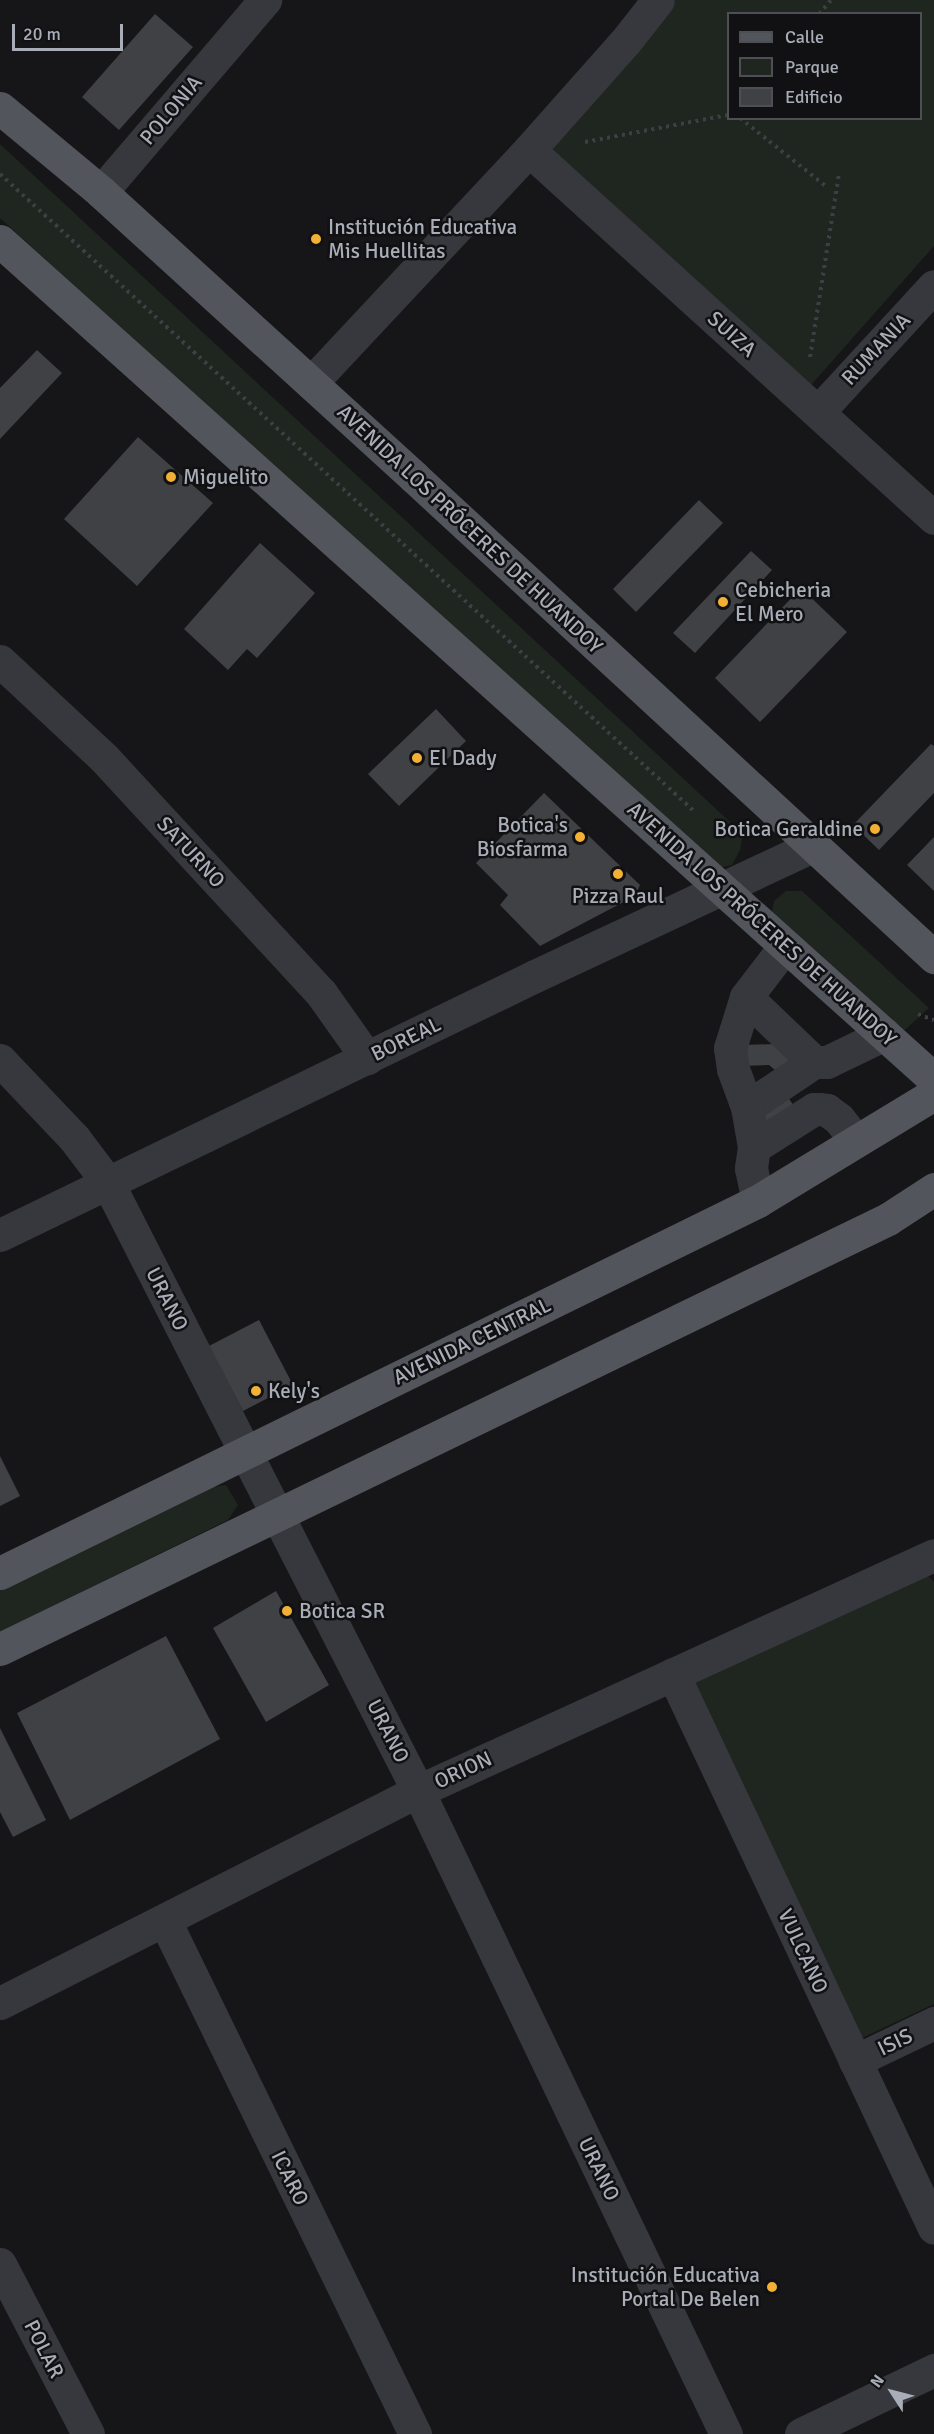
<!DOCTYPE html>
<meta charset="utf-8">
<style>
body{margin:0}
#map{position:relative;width:934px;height:2434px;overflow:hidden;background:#161618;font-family:Signika,sans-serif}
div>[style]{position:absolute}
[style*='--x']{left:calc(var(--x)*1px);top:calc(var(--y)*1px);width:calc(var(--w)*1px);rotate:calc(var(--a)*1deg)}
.green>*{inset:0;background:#1e261f}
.building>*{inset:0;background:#404145}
.path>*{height:4px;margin-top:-2px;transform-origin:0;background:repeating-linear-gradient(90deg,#3d3f44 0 3px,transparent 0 7.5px)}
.minor>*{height:33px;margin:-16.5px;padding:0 16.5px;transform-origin:16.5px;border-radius:16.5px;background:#37383d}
.major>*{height:33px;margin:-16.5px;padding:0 16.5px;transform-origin:16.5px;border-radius:16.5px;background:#53555c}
.dots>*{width:16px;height:16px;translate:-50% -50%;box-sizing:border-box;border:3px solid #111113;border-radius:50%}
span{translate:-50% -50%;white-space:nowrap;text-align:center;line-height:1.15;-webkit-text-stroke:5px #111113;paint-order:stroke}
.street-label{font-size:21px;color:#a8adb8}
.poi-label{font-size:21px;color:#a8adb8}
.left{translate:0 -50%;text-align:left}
.right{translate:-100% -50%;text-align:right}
.legend{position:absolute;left:727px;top:12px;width:195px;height:108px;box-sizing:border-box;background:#111113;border:2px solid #4d4f55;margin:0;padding:8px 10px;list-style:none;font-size:18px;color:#a8adb8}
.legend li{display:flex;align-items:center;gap:12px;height:30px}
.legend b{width:30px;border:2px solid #4d4f55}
.north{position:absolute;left:862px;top:2362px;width:60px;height:60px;-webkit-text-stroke:4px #111113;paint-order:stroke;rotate:306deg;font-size:16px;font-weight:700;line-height:24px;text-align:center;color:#a8adb8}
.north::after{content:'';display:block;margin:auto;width:21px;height:27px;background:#a8adb8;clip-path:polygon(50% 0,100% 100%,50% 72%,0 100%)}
.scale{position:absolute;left:12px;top:24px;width:111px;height:27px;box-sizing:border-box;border:3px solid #a8adb8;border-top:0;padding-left:8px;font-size:18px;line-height:21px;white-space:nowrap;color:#a8adb8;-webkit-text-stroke:4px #111113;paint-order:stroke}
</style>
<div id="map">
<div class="green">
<div style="clip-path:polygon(evenodd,675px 0,934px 0,934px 246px,811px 385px,549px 147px,628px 64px,675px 0,728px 14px,920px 14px,920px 118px,728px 118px,728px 14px)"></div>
<div style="clip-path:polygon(0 144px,743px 834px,740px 850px,732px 865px,714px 869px,0 218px)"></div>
<div style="clip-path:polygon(786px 891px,802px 891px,929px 1008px,897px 1037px,771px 915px,774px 901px)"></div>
<div style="clip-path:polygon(226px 1485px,238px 1505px,228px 1520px,0 1632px,0 1589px,205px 1488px)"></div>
<div style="clip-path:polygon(927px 1575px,934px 1582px,934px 2004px,862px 2038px,693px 1683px)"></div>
</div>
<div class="building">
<div style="clip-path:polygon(155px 14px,193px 47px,119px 130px,82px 97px)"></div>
<div style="clip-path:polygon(37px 350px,62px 373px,0 439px,0 388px)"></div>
<div style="clip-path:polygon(138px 437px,213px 503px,137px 586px,64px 519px)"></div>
<div style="clip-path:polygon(699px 500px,723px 523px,636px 612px,613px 589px)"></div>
<div style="clip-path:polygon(260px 543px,315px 593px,257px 658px,247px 649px,228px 670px,184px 629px)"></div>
<div style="clip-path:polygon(751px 551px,772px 570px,695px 653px,673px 633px)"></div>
<div style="clip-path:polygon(801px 588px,847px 632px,760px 722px,715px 678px)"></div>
<div style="clip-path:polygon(436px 709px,466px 741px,399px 806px,368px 774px)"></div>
<div style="clip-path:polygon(931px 744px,934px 746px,934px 793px,879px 850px,853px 825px)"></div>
<div style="clip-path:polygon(544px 793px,640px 885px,635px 896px,540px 946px,500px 905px,508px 895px,476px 863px)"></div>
<div style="clip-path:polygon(934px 837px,934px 891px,907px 865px)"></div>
<div style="clip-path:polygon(776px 1044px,800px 1064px,787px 1080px,769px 1065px,741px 1066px,741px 1045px)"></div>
<div style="clip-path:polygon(787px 1096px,801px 1116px,770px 1137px,757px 1118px)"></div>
<div style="clip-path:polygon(259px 1320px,293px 1385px,243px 1411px,209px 1346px)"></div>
<div style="clip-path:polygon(0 1456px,20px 1496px,0 1506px)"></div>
<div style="clip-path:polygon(276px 1591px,329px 1685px,266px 1722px,213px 1628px)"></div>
<div style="clip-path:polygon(166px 1636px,220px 1739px,70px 1820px,17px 1713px)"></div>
<div style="clip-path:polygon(0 1728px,46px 1820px,13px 1837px,0 1812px)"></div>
</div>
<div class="path">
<div style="--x:819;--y:14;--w:18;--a:-49"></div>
<div style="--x:740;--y:118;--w:111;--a:38.4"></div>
<div style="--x:585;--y:142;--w:146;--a:-10.7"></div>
<div style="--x:0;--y:174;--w:943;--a:42.55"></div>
<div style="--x:810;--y:357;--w:185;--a:-81"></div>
<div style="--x:918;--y:1014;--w:17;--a:21"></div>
</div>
<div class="minor">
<div style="--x:529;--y:150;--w:547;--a:42.26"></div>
<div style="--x:101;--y:192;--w:253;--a:-49.5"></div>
<div style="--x:311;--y:383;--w:319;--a:-46.9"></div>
<div style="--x:529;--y:150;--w:144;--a:-48.4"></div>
<div style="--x:625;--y:42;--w:53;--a:-51.8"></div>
<div style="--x:818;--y:412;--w:171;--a:-47.4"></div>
<div style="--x:0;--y:661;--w:142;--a:43"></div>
<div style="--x:104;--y:758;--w:320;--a:47.3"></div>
<div style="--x:321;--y:993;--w:80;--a:54.7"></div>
<div style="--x:746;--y:997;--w:94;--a:43.7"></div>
<div style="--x:0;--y:1060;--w:108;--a:46.5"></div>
<div style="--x:74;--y:1138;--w:56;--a:52.9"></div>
<div style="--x:108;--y:1183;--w:682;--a:62.98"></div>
<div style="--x:418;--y:1791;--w:713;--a:64.41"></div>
<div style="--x:747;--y:1107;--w:81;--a:-33.9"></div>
<div style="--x:814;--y:1062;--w:13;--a:0"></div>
<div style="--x:827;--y:1062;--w:64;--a:-25.8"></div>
<div style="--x:754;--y:1147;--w:71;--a:-32.3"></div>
<div style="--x:814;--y:1109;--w:5;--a:0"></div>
<div style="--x:819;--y:1109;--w:8;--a:7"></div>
<div style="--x:827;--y:1110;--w:15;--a:37"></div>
<div style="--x:839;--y:1119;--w:28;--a:52"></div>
<div style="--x:758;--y:1201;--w:34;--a:-102"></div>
<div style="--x:751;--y:1168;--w:21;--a:-82"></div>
<div style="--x:754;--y:1147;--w:41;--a:-99.9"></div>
<div style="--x:747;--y:1107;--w:40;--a:-110.2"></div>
<div style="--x:733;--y:1069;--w:21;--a:-98"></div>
<div style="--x:730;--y:1048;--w:53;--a:-72.6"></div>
<div style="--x:746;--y:997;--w:64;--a:-52.6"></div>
<div style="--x:0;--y:1235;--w:594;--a:-25.83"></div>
<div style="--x:535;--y:976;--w:307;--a:-25.1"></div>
<div style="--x:673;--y:1674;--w:612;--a:64.77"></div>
<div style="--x:165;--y:1921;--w:571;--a:64.02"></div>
<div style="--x:0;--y:2003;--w:469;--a:-26.9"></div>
<div style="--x:418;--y:1791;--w:567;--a:-24.58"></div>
<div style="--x:855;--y:2061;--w:88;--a:-25.7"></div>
<div style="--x:0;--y:2264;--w:191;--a:62.6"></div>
<div style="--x:801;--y:2434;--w:148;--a:-25.7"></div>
</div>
<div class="major">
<div style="--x:0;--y:108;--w:131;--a:39.7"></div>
<div style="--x:101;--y:192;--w:423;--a:42.3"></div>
<div style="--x:414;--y:477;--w:708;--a:42.71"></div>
<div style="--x:0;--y:241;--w:1255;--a:41.9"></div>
<div style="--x:0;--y:1573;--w:844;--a:-26.14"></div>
<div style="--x:758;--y:1201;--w:206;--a:-31.3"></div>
<div style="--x:0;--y:1649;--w:987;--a:-25.84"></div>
<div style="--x:888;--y:1219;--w:55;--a:-33.1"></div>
</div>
<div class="dots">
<div style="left:316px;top:239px;background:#f2b134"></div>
<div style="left:171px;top:477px;background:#f2b134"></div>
<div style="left:723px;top:602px;background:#f2b134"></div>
<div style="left:417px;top:758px;background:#f2b134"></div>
<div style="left:875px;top:829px;background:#f2b134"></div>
<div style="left:580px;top:837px;background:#f2b134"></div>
<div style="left:618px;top:874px;background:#f2b134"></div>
<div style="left:256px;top:1391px;background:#f2b134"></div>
<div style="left:287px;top:1611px;background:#f2b134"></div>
<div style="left:772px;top:2287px;background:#f2b134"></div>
</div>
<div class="street-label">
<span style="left:171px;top:110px;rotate:-50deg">POLONIA</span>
<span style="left:732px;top:334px;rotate:42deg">SUIZA</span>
<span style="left:876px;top:349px;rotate:-47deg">RUMANIA</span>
<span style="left:470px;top:529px;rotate:43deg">AVENIDA LOS PRÓCERES DE HUANDOY</span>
<span style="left:191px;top:852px;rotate:47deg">SATURNO</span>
<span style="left:762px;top:924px;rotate:42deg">AVENIDA LOS PRÓCERES DE HUANDOY</span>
<span style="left:406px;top:1039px;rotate:-26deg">BOREAL</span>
<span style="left:167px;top:1299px;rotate:63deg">URANO</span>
<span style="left:472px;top:1341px;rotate:-26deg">AVENIDA CENTRAL</span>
<span style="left:388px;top:1731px;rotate:63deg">URANO</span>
<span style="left:463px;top:1770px;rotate:-25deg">ORION</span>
<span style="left:803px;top:1951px;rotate:65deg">VULCANO</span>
<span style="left:895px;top:2042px;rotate:-26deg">ISIS</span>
<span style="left:599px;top:2169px;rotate:64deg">URANO</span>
<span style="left:290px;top:2178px;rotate:64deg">ICARO</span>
<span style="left:44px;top:2349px;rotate:63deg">POLAR</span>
</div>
<div class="poi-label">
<span class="left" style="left:328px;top:239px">Institución Educativa<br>Mis Huellitas</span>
<span class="left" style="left:183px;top:477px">Miguelito</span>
<span class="left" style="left:735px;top:602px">Cebicheria<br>El Mero</span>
<span class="left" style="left:429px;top:758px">El Dady</span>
<span class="right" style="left:568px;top:837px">Botica's<br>Biosfarma</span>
<span class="right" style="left:863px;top:829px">Botica Geraldine</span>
<span style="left:618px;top:896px">Pizza Raul</span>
<span class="left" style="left:268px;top:1391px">Kely's</span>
<span class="left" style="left:299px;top:1611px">Botica SR</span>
<span class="right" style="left:760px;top:2287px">Institución Educativa<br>Portal De Belen</span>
</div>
<ul class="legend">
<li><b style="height:8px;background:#53555c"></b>Calle</li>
<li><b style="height:16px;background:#1e261f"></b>Parque</li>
<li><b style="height:16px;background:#404145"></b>Edificio</li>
</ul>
<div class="north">N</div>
<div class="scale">20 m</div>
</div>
